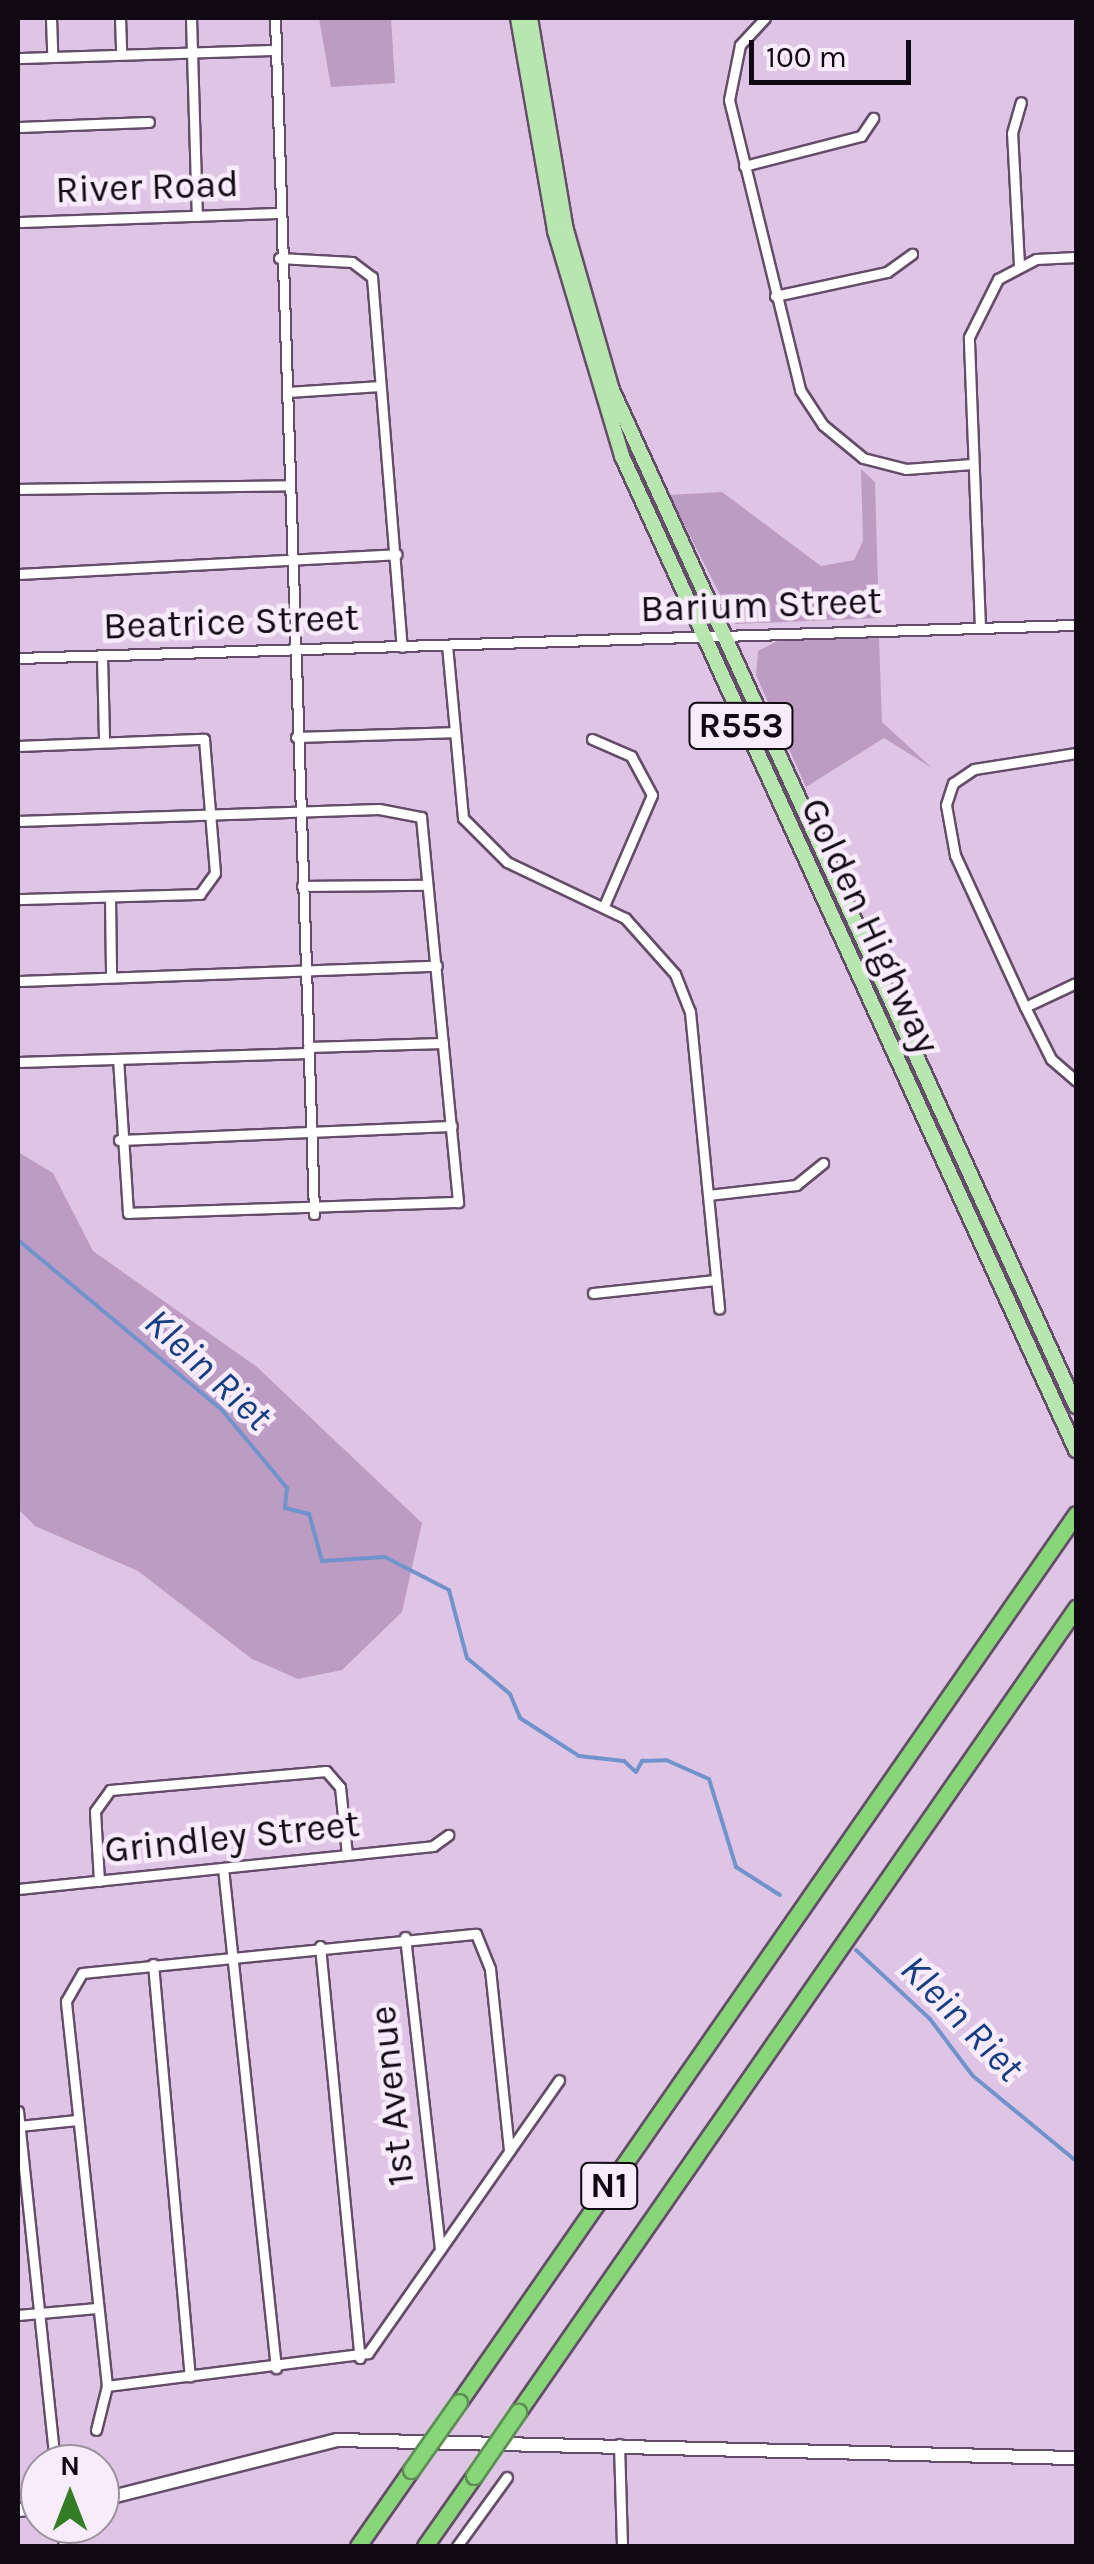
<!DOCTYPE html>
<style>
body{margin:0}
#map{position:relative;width:1094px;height:2564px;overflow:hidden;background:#dfc5e5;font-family:Karla,sans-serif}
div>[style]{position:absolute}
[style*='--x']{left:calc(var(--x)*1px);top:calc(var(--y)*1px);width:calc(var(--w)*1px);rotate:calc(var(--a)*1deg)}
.green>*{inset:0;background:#bd9cc4}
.stream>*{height:4px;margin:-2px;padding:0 2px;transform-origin:2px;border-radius:2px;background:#7193cc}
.roads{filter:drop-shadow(2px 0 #644d68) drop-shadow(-2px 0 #644d68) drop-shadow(0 2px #644d68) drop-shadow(0 -2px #644d68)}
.street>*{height:9px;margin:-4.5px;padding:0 4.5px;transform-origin:4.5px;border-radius:4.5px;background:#fff}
.secondary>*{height:12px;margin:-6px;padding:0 6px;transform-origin:6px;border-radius:6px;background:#fff}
.primary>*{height:14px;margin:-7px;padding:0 7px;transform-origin:7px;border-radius:7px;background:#b7e7ae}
.highway>*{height:15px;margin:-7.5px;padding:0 7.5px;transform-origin:7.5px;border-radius:7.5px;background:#87d778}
.bridges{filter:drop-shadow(2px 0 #5d8f54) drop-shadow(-2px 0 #5d8f54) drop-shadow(0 2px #5d8f54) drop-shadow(0 -2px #5d8f54)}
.highway-bridge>*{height:15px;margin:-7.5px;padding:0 7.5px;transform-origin:7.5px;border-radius:7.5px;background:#87d778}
span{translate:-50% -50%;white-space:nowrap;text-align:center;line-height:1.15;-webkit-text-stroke:9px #f8ebfb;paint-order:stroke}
.shield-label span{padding:2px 8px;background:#f8ebfb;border:2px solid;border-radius:8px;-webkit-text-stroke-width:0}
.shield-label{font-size:35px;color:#100812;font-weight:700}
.street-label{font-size:38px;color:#100812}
.water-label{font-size:40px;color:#163e83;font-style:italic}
.frame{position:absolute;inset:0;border:20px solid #100812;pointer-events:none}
.north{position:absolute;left:20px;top:2444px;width:100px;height:100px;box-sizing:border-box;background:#f8ebfb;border:2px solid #9b909e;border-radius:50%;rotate:0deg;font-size:28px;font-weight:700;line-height:40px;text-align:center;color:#100812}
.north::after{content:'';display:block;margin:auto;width:35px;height:45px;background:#337d24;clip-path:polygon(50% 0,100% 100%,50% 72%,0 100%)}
.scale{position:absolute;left:749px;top:40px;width:162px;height:45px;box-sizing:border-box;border:5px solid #100812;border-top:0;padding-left:12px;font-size:30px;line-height:35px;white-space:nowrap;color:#100812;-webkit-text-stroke:8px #f8ebfb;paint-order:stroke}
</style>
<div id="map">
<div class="green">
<div style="clip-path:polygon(319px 18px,391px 18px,395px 83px,331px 87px)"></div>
<div style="clip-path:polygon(861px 469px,875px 482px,879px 618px,735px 624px,669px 495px,722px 492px,821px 566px,854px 560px,863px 541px)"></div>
<div style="clip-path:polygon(879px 638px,882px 722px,932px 768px,884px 738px,806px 787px,756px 675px,758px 651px,777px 641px)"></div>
<div style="clip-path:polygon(18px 1152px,53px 1173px,93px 1251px,257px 1367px,422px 1523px,402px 1612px,342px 1670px,298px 1679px,252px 1659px,138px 1571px,35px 1526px,18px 1509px)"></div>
</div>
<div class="stream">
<div style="--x:18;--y:1240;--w:264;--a:39.8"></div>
<div style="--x:221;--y:1409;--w:103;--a:50.1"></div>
<div style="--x:287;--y:1488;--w:20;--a:96"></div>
<div style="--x:285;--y:1508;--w:25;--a:14"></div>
<div style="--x:309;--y:1514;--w:49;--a:74.5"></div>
<div style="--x:322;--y:1561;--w:63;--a:-3.6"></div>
<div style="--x:385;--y:1557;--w:72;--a:27.3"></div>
<div style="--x:449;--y:1590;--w:70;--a:75.2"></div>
<div style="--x:467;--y:1658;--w:56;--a:39.9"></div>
<div style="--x:510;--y:1694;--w:26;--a:67"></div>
<div style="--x:520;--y:1718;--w:70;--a:32.8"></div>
<div style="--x:579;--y:1756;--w:45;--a:6.3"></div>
<div style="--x:624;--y:1761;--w:16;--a:43"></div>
<div style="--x:636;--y:1772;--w:13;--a:-61"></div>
<div style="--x:642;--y:1761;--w:24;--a:-2"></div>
<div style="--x:666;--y:1760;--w:47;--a:23.8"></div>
<div style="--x:709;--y:1779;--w:92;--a:72.9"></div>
<div style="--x:736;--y:1867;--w:52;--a:32.5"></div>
<div style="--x:856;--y:1950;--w:101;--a:43"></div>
<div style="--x:930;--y:2019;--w:71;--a:53"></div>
<div style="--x:973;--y:2076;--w:134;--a:39.5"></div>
</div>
<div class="roads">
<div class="street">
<div style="--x:51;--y:18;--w:38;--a:88"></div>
<div style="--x:120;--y:18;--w:35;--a:88"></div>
<div style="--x:191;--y:18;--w:198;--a:88.3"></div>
<div style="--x:275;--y:18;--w:1197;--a:88.13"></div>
<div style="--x:765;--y:18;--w:37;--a:133"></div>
<div style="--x:740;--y:45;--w:56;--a:101.3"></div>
<div style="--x:729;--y:100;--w:299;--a:76.2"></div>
<div style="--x:800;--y:390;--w:42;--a:56.7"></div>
<div style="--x:823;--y:425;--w:52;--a:39.5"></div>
<div style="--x:863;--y:458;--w:44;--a:14.3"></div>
<div style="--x:906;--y:469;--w:66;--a:-4.3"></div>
<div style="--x:18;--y:58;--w:257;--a:-1.8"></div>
<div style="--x:18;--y:127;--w:131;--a:-2.2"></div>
<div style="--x:744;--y:166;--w:121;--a:-14.4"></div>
<div style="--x:861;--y:136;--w:22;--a:-56"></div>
<div style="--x:18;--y:222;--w:261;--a:-2"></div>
<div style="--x:279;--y:258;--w:73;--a:3.1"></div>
<div style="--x:352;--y:262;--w:25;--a:37"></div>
<div style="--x:372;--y:277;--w:371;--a:85.4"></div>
<div style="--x:1019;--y:265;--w:132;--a:-93"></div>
<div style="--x:1012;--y:133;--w:32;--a:-74"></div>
<div style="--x:775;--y:296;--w:115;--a:-12.1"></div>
<div style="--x:887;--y:272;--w:31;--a:-36"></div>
<div style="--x:288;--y:392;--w:92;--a:-3.7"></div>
<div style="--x:18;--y:489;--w:272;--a:-0.8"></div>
<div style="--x:18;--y:574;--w:379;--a:-3"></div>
<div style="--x:980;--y:628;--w:291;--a:-92.2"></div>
<div style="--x:969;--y:337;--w:65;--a:-63.4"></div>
<div style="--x:998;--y:279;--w:43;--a:-27.8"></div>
<div style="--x:1036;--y:259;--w:40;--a:-2.9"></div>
<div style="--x:447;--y:645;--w:174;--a:84.7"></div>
<div style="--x:463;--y:818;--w:62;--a:45"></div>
<div style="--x:507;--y:862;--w:131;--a:25.4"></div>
<div style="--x:625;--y:918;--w:75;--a:48.2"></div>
<div style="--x:675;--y:974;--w:41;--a:68.5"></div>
<div style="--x:690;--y:1012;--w:298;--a:84.4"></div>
<div style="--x:102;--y:656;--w:84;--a:88.6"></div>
<div style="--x:18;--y:658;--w:1059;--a:-1.79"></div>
<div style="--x:296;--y:737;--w:155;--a:-1.8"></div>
<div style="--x:592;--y:739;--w:43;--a:23.6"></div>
<div style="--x:631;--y:756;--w:44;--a:61.7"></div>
<div style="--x:652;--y:795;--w:121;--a:113.4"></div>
<div style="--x:18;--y:746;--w:186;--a:-2.2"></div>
<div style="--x:204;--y:739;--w:134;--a:85.3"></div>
<div style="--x:215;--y:873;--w:26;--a:126"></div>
<div style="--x:200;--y:894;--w:182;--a:178.4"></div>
<div style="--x:1076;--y:753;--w:103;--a:171.1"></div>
<div style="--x:974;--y:769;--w:25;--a:146"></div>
<div style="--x:953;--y:783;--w:23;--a:108"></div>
<div style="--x:946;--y:805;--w:51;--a:79.8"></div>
<div style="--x:955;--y:855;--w:167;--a:65.3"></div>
<div style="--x:1025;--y:1007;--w:58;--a:63.4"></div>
<div style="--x:1051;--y:1059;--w:33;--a:41"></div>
<div style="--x:18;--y:821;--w:361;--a:-1.9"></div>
<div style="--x:379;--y:809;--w:43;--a:10.8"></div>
<div style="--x:421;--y:817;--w:387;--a:84.5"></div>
<div style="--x:458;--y:1202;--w:330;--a:178.1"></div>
<div style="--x:128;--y:1213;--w:153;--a:-93.7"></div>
<div style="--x:302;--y:886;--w:125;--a:-0.5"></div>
<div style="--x:110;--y:898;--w:76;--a:89.2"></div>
<div style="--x:18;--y:981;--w:419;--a:-2.1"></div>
<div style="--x:1025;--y:1007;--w:56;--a:-25.2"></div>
<div style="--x:308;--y:1047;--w:135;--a:-1.7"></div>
<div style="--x:18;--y:1062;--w:290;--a:-1.8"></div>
<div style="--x:119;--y:1140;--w:333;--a:-2.4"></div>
<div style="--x:708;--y:1195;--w:89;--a:-6.5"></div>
<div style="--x:796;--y:1185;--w:35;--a:-39"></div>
<div style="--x:593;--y:1293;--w:123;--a:-6.1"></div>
<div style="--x:223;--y:1868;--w:503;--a:83.95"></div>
<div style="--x:99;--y:1881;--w:70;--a:-93.3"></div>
<div style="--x:95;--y:1811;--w:26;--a:-54"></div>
<div style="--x:110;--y:1790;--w:217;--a:-5"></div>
<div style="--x:326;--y:1771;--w:21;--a:49"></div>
<div style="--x:340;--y:1787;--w:68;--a:84.1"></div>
<div style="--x:18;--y:1889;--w:417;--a:-5.9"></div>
<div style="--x:433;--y:1846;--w:19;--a:-36"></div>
<div style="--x:405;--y:1937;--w:314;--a:83.6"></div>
<div style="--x:320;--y:1946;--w:414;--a:84.5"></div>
<div style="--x:153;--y:1964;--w:414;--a:84.9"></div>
<div style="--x:18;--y:2111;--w:355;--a:84"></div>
<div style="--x:19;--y:2126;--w:58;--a:-5.9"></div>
<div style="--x:18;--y:2315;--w:79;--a:-5.1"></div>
<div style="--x:107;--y:2386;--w:263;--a:-7.2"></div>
<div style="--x:368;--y:2353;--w:333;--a:-55"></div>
<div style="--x:96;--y:2430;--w:45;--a:-76"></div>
<div style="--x:107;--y:2386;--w:387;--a:-96.1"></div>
<div style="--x:66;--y:2001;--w:32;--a:-60"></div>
<div style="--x:82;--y:1973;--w:396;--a:-5.7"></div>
<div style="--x:476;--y:1934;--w:38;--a:68"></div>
<div style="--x:490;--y:1969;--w:183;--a:84"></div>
<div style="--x:619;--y:2444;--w:102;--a:88.3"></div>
<div style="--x:61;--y:2524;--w:22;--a:82"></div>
<div style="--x:457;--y:2546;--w:85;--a:-54.1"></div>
</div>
<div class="secondary">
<div style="--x:100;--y:2500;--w:244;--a:-14.2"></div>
<div style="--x:337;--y:2440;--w:739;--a:1.4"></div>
<div style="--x:18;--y:2510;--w:22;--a:-5"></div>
</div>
<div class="primary">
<div style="--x:518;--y:18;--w:216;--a:80.1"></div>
<div style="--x:555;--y:231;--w:235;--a:73.4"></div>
<div style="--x:622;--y:456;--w:1093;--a:65.45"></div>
<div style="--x:530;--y:18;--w:215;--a:80.4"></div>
<div style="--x:566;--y:230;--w:166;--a:74"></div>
<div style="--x:612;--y:390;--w:1117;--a:65.45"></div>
</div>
<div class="highway">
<div style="--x:459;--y:2402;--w:1081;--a:-55.21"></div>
<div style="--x:518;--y:2412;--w:979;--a:-55.24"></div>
<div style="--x:358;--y:2546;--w:93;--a:-55.1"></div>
<div style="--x:425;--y:2546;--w:85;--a:-55"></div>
</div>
</div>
<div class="bridges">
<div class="highway-bridge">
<div style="--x:411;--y:2470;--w:83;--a:-54.8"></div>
<div style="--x:474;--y:2476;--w:78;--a:-55.5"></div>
</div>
</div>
<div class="shield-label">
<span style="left:741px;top:726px">R553</span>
<span style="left:609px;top:2186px">N1</span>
</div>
<div class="street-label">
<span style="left:147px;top:187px;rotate:-2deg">River Road</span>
<span style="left:761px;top:605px;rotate:-2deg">Barium Street</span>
<span style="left:231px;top:622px;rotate:-2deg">Beatrice Street</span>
<span style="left:870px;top:926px;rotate:65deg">Golden Highway</span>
<span style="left:232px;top:1837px;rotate:-6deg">Grindley Street</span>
<span style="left:392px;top:2096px;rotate:-96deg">1st Avenue</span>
</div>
<div class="water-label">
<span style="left:208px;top:1369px;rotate:43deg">Klein Riet</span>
<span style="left:962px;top:2018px;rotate:46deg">Klein Riet</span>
</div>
<div class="frame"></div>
<div class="north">N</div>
<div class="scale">100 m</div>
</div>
